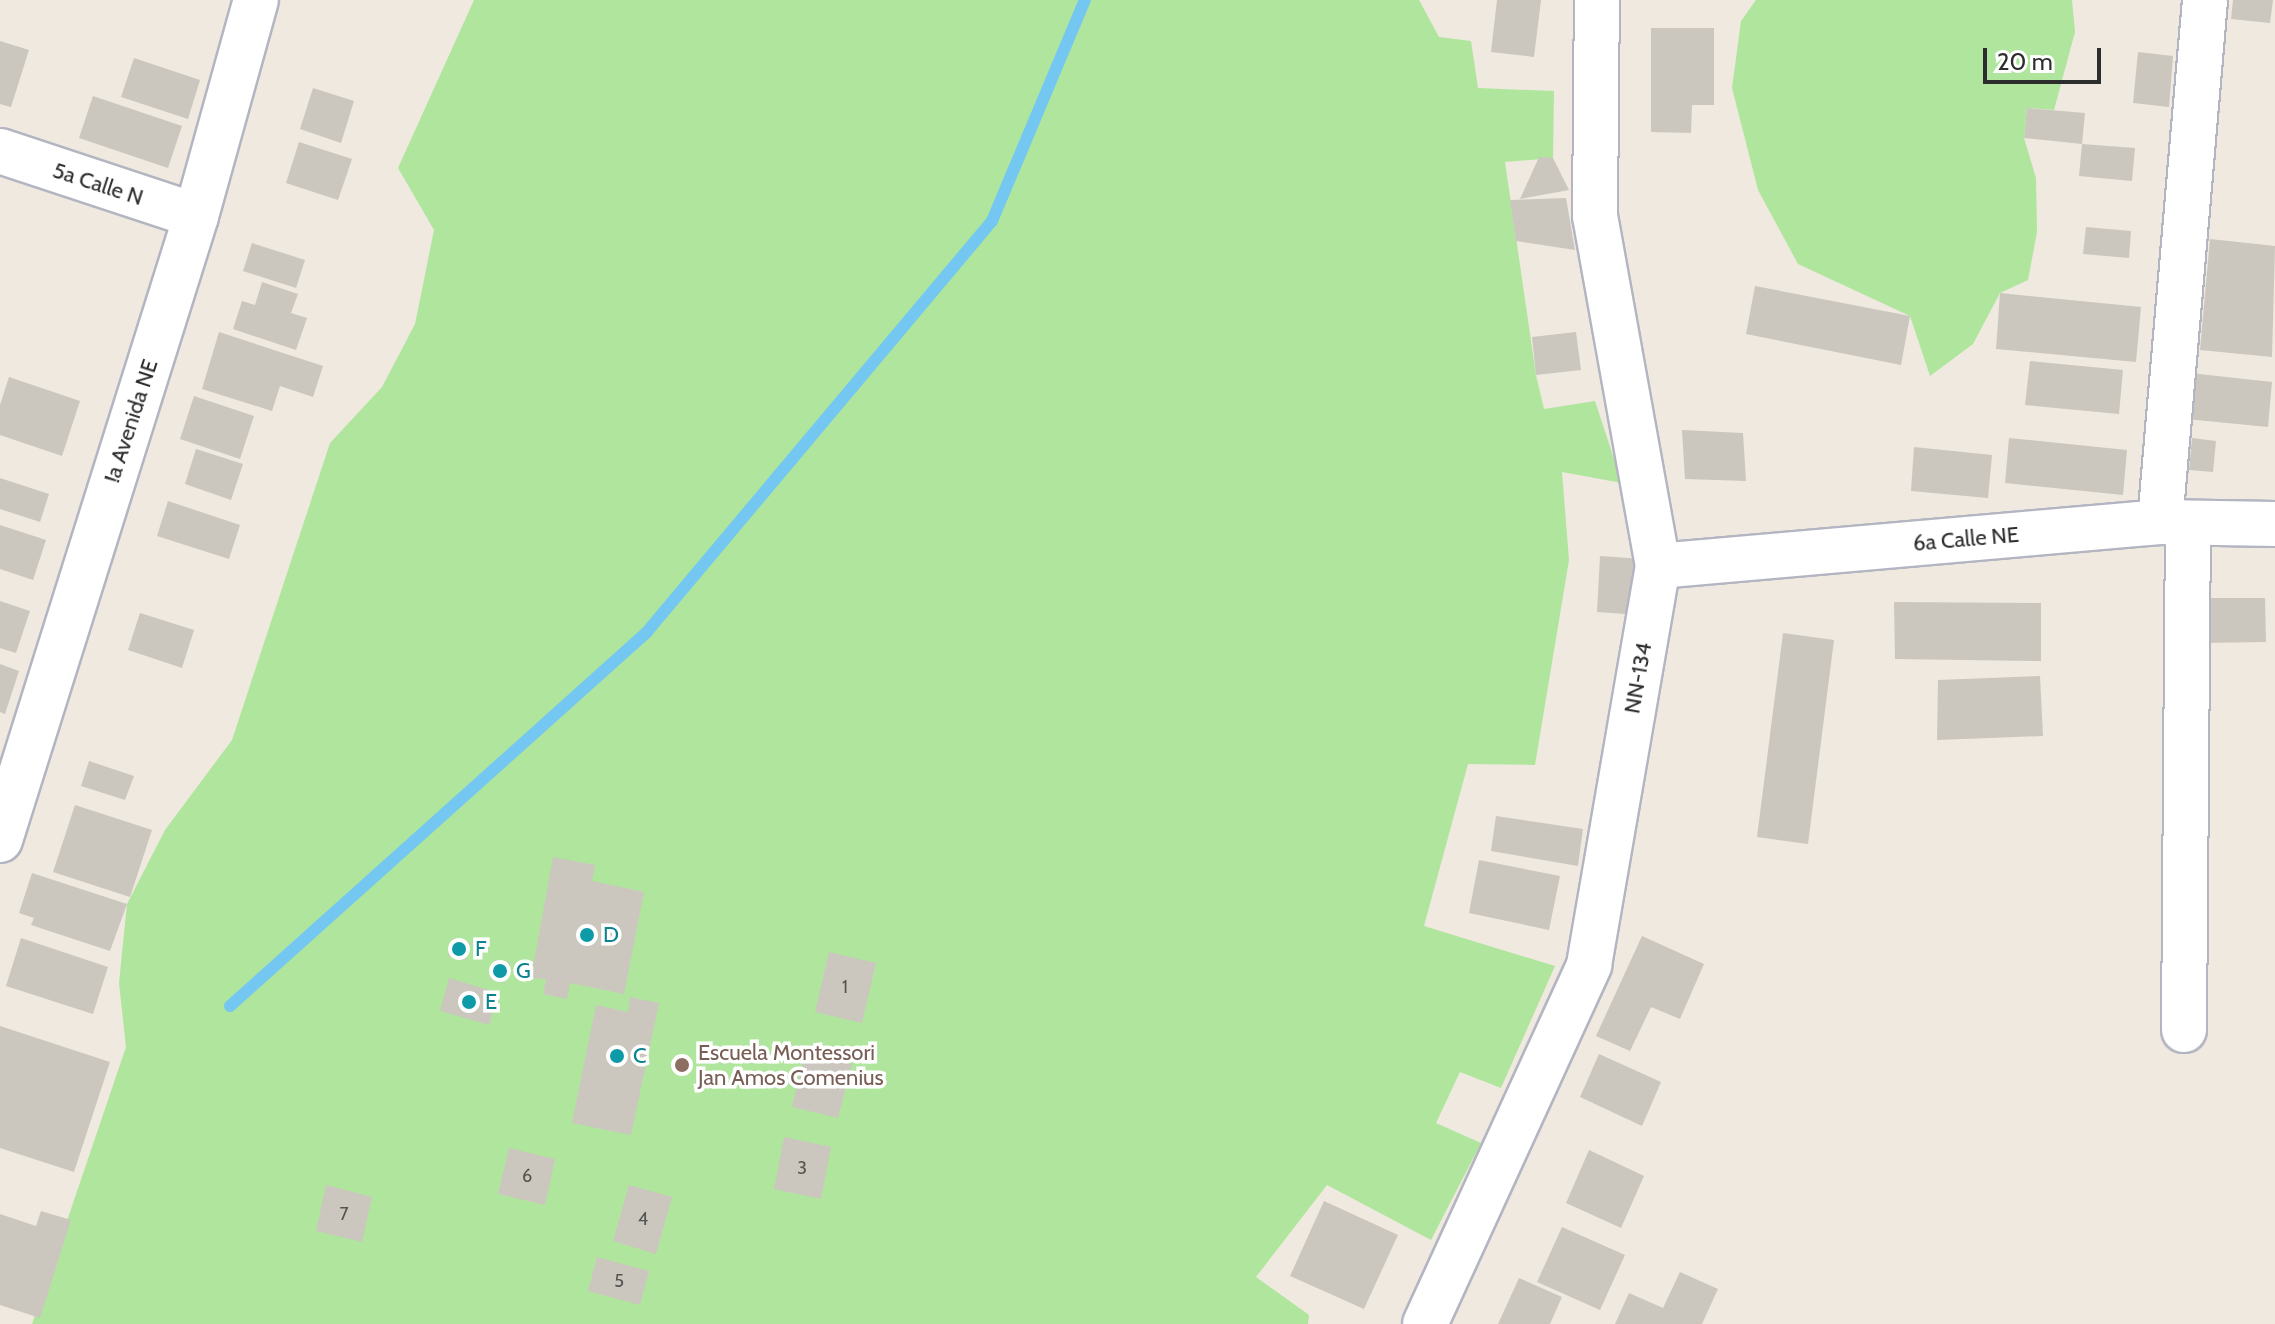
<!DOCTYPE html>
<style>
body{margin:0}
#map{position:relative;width:2275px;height:1324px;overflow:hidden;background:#efe9e0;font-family:Cabin,sans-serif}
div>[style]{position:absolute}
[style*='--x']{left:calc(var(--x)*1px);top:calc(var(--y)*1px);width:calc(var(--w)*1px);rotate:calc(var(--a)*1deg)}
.green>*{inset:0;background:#b0e59d}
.stream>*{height:12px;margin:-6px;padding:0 6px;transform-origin:6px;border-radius:6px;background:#73c7f1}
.building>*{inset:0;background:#cbc7be}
.roads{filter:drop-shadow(2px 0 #b3b5c1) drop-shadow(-2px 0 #b3b5c1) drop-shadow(0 2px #b3b5c1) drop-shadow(0 -2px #b3b5c1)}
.minor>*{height:44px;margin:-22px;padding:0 22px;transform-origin:22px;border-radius:22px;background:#fff}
.tertiary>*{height:44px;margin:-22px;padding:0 22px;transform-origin:22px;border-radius:22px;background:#fff}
.dots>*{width:22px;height:22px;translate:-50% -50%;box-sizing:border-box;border:4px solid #fff;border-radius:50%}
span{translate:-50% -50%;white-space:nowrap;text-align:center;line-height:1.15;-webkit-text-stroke:7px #fff;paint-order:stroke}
.number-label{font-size:18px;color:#545451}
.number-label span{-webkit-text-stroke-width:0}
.street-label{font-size:22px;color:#2d2d2d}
.culture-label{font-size:22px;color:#0d838f}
.left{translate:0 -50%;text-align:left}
.education-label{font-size:22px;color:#785e54}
.scale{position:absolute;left:1983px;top:48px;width:118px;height:36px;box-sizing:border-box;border:4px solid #2d2d2d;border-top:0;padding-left:10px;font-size:24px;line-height:28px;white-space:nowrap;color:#2d2d2d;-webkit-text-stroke:6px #fff;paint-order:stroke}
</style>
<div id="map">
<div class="green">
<div style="clip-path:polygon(474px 0,1419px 0,1439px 37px,1471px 41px,1478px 88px,1554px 91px,1553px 158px,1505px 162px,1536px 375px,1544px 409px,1595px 401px,1622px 483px,1562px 472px,1569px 560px,1535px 765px,1468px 764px,1424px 926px,1555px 966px,1501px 1088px,1460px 1072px,1436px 1123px,1481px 1143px,1431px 1240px,1327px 1185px,1256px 1277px,1309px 1315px,1308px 1324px,32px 1324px,126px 1047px,119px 983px,127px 904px,165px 830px,232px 740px,330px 443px,382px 387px,415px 324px,434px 230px,398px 168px)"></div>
<div style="clip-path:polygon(1756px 0,2072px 0,2075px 32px,2054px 110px,2027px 108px,2024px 138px,2036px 178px,2037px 232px,2028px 280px,2000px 293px,1973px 344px,1930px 376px,1910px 316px,1798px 264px,1758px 190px,1732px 88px,1741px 21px)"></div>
</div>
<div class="stream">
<div style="--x:230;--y:1006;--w:559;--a:-41.88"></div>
<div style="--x:646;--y:633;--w:538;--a:-49.98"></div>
<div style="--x:992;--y:221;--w:240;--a:-67.2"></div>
</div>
<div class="building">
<div style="clip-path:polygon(1497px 0,1541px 0,1534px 57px,1491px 52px)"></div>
<div style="clip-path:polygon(2233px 0,2273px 0,2270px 23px,2231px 19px)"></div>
<div style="clip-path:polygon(1651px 28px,1714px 28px,1714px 105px,1692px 105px,1691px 133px,1651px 132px)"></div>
<div style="clip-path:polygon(0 41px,29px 50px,11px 107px,0 104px)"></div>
<div style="clip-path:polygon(2138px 52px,2173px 56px,2169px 107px,2133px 103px)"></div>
<div style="clip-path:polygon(134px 58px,200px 80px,188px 119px,121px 97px)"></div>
<div style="clip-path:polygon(313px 88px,354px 101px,341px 143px,300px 129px)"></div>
<div style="clip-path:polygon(93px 96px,182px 126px,168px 168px,79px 138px)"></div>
<div style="clip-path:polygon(2027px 108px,2085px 113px,2082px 144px,2135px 148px,2132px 181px,2079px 176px,2082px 144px,2024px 138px)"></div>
<div style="clip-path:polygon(299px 142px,352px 159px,338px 200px,286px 183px)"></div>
<div style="clip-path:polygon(1539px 157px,1553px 158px,1569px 190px,1520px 199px)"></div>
<div style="clip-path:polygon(1566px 198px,1575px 250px,1516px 241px,1510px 200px)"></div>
<div style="clip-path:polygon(2086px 227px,2131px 231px,2129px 258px,2083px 254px)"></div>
<div style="clip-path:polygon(2210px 239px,2275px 246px,2272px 357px,2200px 350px)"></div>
<div style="clip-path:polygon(252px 243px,305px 260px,296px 288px,243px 271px)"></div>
<div style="clip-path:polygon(262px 282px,298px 294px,291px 313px,307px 318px,296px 350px,233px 329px,242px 301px,255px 305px)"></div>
<div style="clip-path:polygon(1755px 286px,1910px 316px,1901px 365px,1746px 334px)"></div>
<div style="clip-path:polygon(2000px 293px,2141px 307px,2136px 362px,1996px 349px)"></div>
<div style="clip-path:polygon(219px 332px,323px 366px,313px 397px,280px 386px,272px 411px,202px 389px)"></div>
<div style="clip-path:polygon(1576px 332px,1581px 370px,1536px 375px,1532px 337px)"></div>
<div style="clip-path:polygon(2030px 361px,2123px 370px,2119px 414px,2025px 405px)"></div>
<div style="clip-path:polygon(2190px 373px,2272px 382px,2268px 427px,2186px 419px)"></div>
<div style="clip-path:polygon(9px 377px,80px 401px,62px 456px,0 435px,0 405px)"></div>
<div style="clip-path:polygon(194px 396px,254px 416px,240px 459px,180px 439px)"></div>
<div style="clip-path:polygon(1682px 430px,1743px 433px,1746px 481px,1685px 479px)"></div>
<div style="clip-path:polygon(2009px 438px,2127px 450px,2123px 495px,2005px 483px)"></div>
<div style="clip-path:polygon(2192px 438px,2216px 441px,2213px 472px,2189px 470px)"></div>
<div style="clip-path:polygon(1914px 447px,1992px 455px,1988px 498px,1911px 491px)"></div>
<div style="clip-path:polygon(196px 449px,243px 464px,231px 500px,185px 484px)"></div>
<div style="clip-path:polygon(0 478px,49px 494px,40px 522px,0 509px)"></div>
<div style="clip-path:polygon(168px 501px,240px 525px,229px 559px,157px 536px)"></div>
<div style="clip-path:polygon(0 525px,46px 540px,33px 580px,0 569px)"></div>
<div style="clip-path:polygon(1600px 556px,1642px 559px,1639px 615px,1597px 612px)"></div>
<div style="clip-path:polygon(2198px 598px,2265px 598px,2266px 642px,2198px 643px)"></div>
<div style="clip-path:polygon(0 601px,30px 611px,16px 653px,0 648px)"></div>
<div style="clip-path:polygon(1894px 602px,2041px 603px,2041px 661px,1895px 659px)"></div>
<div style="clip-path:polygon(140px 613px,194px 630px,182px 668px,128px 650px)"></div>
<div style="clip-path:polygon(1783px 633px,1834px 640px,1808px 844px,1757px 837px)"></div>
<div style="clip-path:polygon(0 664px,19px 671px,5px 714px,0 712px)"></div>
<div style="clip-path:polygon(2040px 676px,2043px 736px,1937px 740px,1938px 680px)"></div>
<div style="clip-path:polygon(89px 761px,134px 776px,125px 800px,81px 786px)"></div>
<div style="clip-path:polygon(75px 805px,152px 830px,130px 897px,53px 872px)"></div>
<div style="clip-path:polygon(1496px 816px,1583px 829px,1578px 866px,1491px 851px)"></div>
<div style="clip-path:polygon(553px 857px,595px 865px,592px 881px,644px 892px,624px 994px,570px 983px,567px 999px,543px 994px,546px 979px,531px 978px)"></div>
<div style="clip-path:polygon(1479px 860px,1560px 876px,1549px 930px,1469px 913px)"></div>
<div style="clip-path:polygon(32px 873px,127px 904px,110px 951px,31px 925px,34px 918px,19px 913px)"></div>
<div style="clip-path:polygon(1642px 936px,1704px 964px,1680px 1019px,1651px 1007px,1630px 1051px,1596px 1036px)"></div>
<div style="clip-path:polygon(21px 938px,108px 967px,93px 1014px,6px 986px)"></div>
<div style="clip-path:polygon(453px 938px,471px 943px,465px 961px,448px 956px)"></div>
<div style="clip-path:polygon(829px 952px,876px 963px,862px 1023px,815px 1012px)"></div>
<div style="clip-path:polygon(496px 959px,510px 963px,504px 983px,490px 979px)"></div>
<div style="clip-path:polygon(449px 978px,498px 993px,489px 1025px,440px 1011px)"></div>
<div style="clip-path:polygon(630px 997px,659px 1003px,631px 1135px,572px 1123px,596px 1005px,628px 1012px)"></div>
<div style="clip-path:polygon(0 1026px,110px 1062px,74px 1172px,0 1148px)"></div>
<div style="clip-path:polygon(805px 1052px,852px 1064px,838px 1118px,792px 1107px)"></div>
<div style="clip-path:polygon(1599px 1054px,1661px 1082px,1642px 1126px,1580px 1097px)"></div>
<div style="clip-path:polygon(784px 1137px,831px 1147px,821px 1199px,774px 1189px)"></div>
<div style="clip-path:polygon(509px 1148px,555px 1159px,545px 1205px,498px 1194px)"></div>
<div style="clip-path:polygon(1589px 1150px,1644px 1176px,1621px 1228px,1566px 1203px)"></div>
<div style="clip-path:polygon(326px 1185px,372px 1197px,362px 1242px,316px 1231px)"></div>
<div style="clip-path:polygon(629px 1185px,672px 1197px,656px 1254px,613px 1241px)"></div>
<div style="clip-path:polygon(1324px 1201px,1398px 1235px,1364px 1309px,1290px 1276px)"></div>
<div style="clip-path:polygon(41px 1211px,71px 1220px,40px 1318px,0 1305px,0 1214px,36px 1226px)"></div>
<div style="clip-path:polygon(1562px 1227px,1625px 1255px,1600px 1310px,1537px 1282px)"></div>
<div style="clip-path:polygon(597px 1257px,649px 1271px,640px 1305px,588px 1291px)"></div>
<div style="clip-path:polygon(1680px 1272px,1718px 1289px,1702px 1324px,1615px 1324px,1629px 1293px,1663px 1308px)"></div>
<div style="clip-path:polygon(1519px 1278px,1562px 1297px,1550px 1324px,1498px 1324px)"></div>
</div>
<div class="roads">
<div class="minor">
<div style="--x:0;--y:151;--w:206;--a:18.3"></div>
<div style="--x:2160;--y:522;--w:524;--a:-85.07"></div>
<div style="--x:1658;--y:566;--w:504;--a:-5.01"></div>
<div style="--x:2160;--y:522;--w:115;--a:1"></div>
<div style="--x:0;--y:840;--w:654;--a:-72.56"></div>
<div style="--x:196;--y:216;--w:224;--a:-74.5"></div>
<div style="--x:2184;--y:1030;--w:507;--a:-89.55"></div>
</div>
<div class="tertiary">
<div style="--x:1425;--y:1324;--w:395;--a:-65.4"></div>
<div style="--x:1589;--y:965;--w:405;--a:-80.2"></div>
<div style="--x:1658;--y:566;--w:356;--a:-100.2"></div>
<div style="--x:1595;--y:216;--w:216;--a:-89.5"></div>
</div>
</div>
<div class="dots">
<div style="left:587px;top:935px;background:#0f9aa8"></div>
<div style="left:459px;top:949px;background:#0f9aa8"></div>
<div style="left:500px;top:971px;background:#0f9aa8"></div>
<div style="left:469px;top:1002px;background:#0f9aa8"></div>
<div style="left:617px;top:1056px;background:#0f9aa8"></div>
<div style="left:682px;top:1065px;background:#8d6e63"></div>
</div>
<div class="number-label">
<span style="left:845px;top:987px">1</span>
<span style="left:802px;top:1168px">3</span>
<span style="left:527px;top:1176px">6</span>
<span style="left:344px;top:1214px">7</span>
<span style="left:643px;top:1219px">4</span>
<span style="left:619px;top:1281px">5</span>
</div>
<div class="street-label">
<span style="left:98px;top:184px;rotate:18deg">5a Calle N</span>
<span style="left:131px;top:421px;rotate:-72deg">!a Avenida NE</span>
<span style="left:1966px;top:539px;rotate:-5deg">6a Calle NE</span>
<span style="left:1638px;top:678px;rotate:-80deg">NN-134</span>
</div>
<div class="culture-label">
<span class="left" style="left:603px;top:935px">D</span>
<span class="left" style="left:475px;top:949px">F</span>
<span class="left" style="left:516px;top:971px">G</span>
<span class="left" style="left:485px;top:1002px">E</span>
<span class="left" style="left:633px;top:1056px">C</span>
</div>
<div class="education-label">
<span class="left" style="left:698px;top:1065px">Escuela Montessori<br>Jan Amos Comenius</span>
</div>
<div class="scale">20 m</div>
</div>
